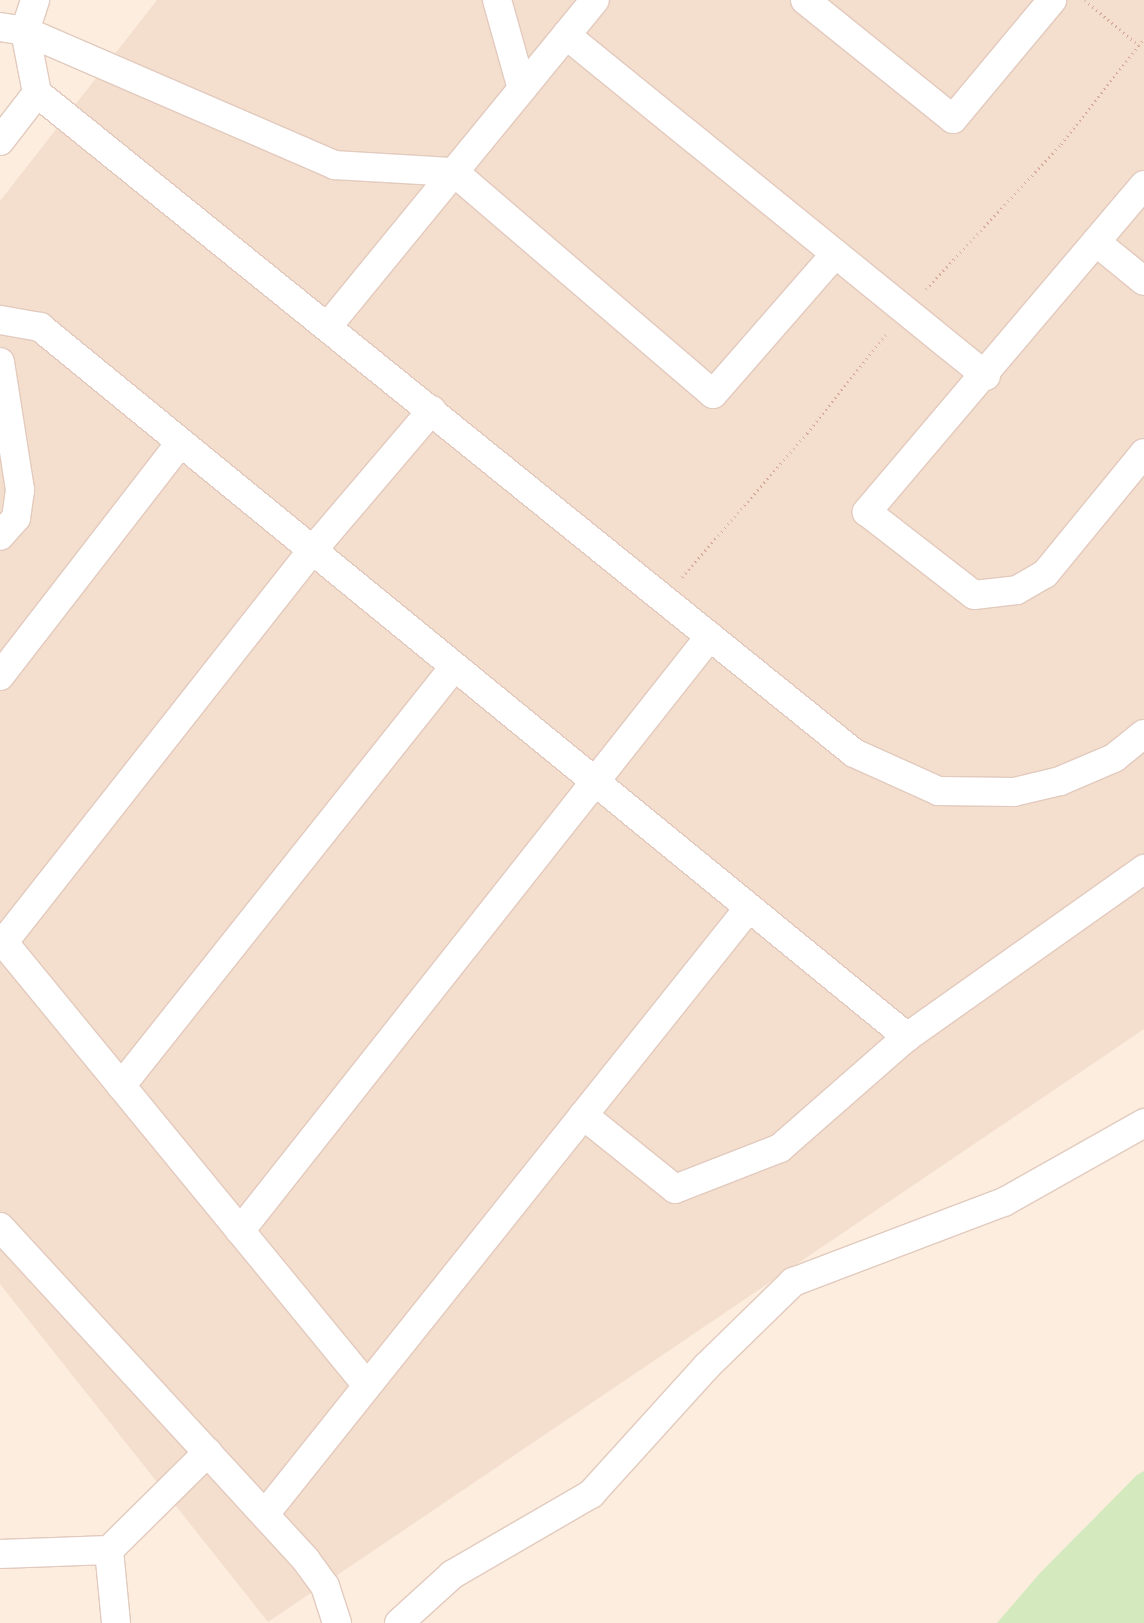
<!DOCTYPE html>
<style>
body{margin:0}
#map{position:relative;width:1144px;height:1623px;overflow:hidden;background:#fcedde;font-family:"Source Sans 3",sans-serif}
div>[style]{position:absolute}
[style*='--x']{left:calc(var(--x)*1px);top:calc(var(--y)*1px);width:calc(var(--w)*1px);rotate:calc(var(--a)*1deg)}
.residential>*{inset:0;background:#f4decd}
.green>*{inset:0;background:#d4e9bd}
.path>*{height:3px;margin-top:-1.5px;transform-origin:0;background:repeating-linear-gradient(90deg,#d6aa9a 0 1px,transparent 0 5px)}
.roads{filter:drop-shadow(1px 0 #e2cabe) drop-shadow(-1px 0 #e2cabe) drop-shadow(0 1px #e2cabe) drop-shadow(0 -1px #e2cabe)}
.minor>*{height:28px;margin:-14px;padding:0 14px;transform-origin:14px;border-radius:14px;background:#fff}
.tertiary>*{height:28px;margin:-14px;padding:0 14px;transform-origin:14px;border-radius:14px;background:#fff}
span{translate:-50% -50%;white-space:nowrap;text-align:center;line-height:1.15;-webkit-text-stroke:4px #fff2e4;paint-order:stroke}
</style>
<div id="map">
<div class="residential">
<div style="clip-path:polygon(157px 0,1144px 0,1144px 1029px,268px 1622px,0 1284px,0 201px)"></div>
</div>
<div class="green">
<div style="clip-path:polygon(1144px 1471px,1144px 1623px,997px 1623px,1040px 1573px,1137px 1475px)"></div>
</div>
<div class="path">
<div style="--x:1085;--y:0;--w:71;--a:40.4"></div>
<div style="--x:926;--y:289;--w:198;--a:-47"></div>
<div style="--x:1061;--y:144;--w:134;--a:-51.7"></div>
<div style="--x:682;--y:577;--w:191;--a:-49"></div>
<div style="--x:807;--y:433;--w:128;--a:-51.3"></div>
</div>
<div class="roads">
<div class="minor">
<div style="--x:497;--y:0;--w:92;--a:74.3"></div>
<div style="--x:805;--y:0;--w:190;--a:38.8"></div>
<div style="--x:953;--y:119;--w:155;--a:-50.2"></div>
<div style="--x:0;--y:27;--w:25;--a:9"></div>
<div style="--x:25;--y:31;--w:338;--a:23.4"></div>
<div style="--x:335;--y:165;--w:119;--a:3.4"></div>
<div style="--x:454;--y:172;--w:341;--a:40.6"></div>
<div style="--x:713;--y:394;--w:186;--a:-48.9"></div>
<div style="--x:566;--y:35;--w:541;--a:39.07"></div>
<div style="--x:0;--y:141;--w:61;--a:-52.4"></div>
<div style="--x:37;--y:93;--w:63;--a:-101"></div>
<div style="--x:25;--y:31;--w:33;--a:-72"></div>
<div style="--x:1144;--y:185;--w:429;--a:130.3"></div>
<div style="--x:867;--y:512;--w:135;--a:37.8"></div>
<div style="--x:974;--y:595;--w:43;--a:-6.6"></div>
<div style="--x:1017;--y:590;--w:32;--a:-30"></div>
<div style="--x:1045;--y:574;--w:156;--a:-50.7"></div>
<div style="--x:1096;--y:242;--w:62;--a:39.1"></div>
<div style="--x:0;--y:320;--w:41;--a:9.9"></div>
<div style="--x:40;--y:327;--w:1121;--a:39.31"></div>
<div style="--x:328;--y:326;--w:421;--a:-50.7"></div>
<div style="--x:0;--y:362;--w:130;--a:81.1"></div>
<div style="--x:20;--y:490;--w:28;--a:98"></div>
<div style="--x:16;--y:518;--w:24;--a:132"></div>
<div style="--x:0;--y:676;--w:294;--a:-52.3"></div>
<div style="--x:0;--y:938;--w:577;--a:50.63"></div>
<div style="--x:3;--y:943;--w:499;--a:-51.8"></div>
<div style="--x:312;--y:551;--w:185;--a:-49.6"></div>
<div style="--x:121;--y:1086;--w:535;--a:-51.52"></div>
<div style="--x:583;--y:1115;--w:118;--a:38.8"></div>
<div style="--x:675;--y:1189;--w:113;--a:-21.3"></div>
<div style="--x:780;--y:1148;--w:169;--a:-41.2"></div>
<div style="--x:907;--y:1037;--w:291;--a:-35.3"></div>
<div style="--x:0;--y:1227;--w:452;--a:47.4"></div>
<div style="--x:306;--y:1560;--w:32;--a:54"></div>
<div style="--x:325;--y:1586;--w:39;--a:72"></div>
<div style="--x:240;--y:1231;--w:758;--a:-51.69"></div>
<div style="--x:265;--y:1514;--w:774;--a:-51.4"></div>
<div style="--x:109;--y:1550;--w:73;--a:84.5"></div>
<div style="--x:0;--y:1554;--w:109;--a:-2.1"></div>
<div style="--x:109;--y:1550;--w:139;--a:-44.7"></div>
<div style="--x:399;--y:1623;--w:73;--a:-42.2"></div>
<div style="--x:453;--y:1574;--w:160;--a:-30.1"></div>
<div style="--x:591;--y:1494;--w:171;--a:-47.8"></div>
<div style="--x:706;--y:1367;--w:122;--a:-44.3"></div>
<div style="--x:793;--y:1282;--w:226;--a:-20.8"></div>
<div style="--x:1004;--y:1202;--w:161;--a:-29.4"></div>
</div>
<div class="tertiary">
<div style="--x:37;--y:93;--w:1050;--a:38.93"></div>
<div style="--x:854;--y:753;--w:92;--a:24.3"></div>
<div style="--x:938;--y:791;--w:76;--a:0.8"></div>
<div style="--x:1014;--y:792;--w:47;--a:-13.4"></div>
<div style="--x:1060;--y:781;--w:59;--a:-23.1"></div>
<div style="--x:1114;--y:758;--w:38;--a:-39"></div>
</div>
</div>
</div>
